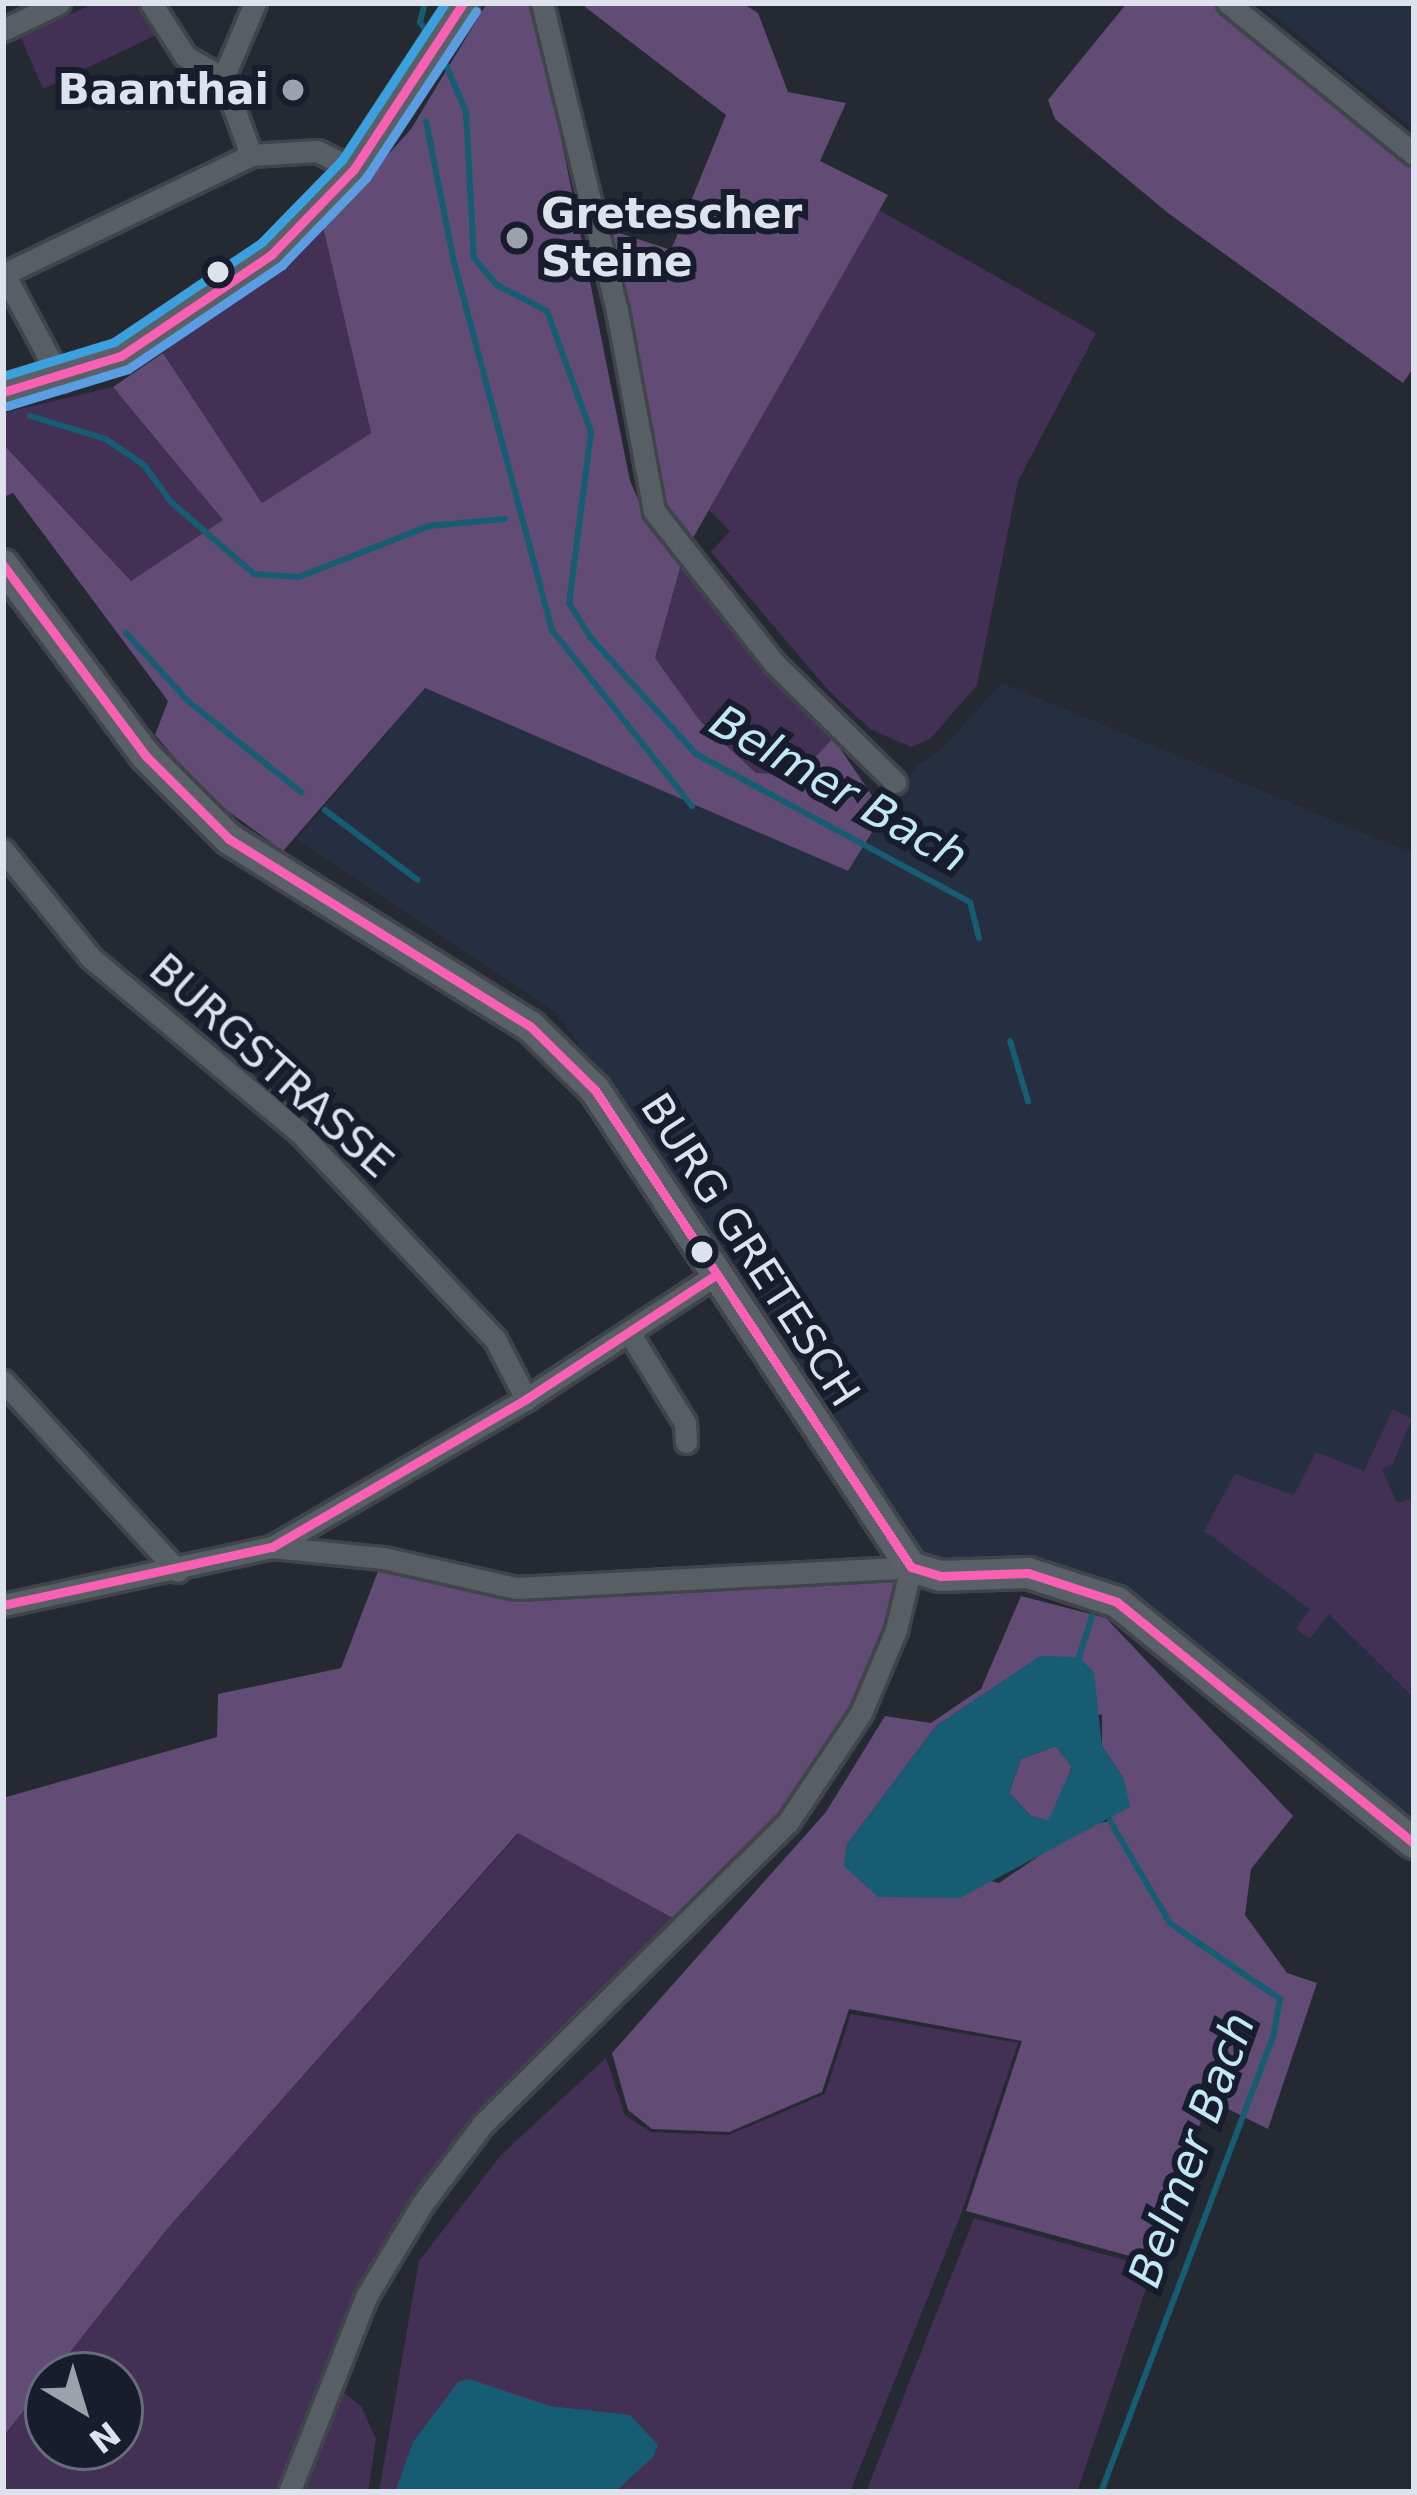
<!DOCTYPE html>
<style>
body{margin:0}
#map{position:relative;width:1417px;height:2495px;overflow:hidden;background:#252932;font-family:"DejaVu Sans",sans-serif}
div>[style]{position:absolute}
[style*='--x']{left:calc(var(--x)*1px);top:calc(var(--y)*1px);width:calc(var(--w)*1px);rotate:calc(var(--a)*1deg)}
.built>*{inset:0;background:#262e42}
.green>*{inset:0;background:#433055}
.forest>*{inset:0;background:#624c76}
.water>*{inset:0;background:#165c72}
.stream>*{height:6px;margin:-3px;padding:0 3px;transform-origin:3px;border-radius:3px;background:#165c72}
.roads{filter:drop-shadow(3px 0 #40444b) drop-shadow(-3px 0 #40444b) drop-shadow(0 3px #40444b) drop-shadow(0 -3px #40444b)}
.street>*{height:21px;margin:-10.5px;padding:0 10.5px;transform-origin:10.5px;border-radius:10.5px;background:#585f64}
.secondary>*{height:30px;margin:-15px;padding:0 15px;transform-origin:15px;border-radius:15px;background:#5a6068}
.bus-1>*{height:9px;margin:-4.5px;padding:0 4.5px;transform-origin:4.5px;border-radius:4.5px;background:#f860b3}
.bus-2>*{height:9px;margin:-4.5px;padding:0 4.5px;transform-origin:4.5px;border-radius:4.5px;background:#5a9de2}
.bus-3>*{height:9px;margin:-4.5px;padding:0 4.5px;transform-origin:4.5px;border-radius:4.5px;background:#3aa0de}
.dots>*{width:33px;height:33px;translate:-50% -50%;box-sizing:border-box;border:6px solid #171d2d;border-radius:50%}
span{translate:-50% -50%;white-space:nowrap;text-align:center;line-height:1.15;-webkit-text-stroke:12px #171d2d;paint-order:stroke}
.poi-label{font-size:42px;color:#dde2ed;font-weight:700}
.right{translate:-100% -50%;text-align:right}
.left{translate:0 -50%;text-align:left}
.street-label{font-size:42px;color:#dde2ed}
.water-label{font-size:45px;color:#c2e7f6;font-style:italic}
.frame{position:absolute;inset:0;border:6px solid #dde2ed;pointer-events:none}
.north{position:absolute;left:24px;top:2351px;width:120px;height:120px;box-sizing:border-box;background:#171d2d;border:3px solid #666c7a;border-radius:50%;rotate:142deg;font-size:33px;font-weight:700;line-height:48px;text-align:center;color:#dde2ed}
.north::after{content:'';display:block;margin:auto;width:42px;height:54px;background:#9da1ac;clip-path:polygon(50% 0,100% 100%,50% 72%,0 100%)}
</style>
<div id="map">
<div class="built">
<div style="clip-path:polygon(1258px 3px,1414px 3px,1414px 130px)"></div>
<div style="clip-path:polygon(1002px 683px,1414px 854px,1414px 1833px,1096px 1578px,922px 1561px,558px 1014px,297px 839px,425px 688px,848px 871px,918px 764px,938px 753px)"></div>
</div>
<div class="green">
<div style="clip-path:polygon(94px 3px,139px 3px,156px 35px,43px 89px,21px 38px)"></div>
<div style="clip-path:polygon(879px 210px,1096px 333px,1018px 481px,977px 685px,930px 739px,911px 747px,870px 729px,828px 690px,711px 552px,730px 531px,709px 510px)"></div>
<div style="clip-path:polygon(323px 227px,371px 433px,262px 503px,163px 353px)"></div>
<div style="clip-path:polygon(113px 387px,223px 520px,245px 533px,131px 581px,3px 444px,3px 413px)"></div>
<div style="clip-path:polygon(682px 561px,833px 738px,799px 776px,756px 773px,701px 722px,655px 658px)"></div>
<div style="clip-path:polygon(1393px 1409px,1412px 1419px,1393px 1463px,1382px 1469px,1397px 1503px,1414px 1498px,1414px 1698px,1329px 1614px,1310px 1639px,1296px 1629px,1310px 1609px,1204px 1531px,1235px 1474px,1294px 1495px,1316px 1452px,1364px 1471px)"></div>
<div style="clip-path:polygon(519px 1833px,684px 1925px,567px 2039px,422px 2204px,328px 2380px,361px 2406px,376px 2439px,368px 2492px,3px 2492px,3px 2438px,48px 2380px,48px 2447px,120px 2447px,120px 2375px,52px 2375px,168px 2228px)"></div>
<div style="clip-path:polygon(851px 2014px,1018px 2043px,961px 2214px,850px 2492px,379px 2492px,419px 2261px,501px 2155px,606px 2058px,625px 2115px,651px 2132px,729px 2135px,825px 2094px)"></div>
<div style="clip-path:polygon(974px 2218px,1153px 2268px,1077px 2492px,866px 2492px)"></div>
</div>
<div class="forest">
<div style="clip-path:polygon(487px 3px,534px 3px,630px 481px,651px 529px,682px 561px,655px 658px,701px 722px,756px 773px,799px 775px,833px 738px,884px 813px,848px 871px,425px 688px,283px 851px,210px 798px,155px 735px,168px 701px,13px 493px,3px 497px,3px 444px,131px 581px,223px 520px,113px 387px,163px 353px,262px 503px,371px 433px,323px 227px,411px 129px)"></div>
<div style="clip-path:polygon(580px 3px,742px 3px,758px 13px,788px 92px,846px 103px,820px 161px,888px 195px,689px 545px,654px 482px,632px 328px,604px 228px,671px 250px,726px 115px)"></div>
<div style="clip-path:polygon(1127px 3px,1220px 3px,1414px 161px,1414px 367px,1403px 383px,1168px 213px,1055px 119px,1048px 100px)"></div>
<div style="clip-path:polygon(383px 1558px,516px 1588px,911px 1567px,896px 1630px,808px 1795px,685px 1925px,518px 1833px,168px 2228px,3px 2437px,3px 1798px,217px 1737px,218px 1694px,341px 1668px)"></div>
<div style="clip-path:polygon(evenodd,1021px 1596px,1106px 1618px,1293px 1816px,1251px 1869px,1245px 1915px,1287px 1973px,1317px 1983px,1268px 2129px,1208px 2099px,1155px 2263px,966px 2211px,1022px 2041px,849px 2009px,822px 2092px,729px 2132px,652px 2129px,628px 2110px,612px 2053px,826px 1812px,885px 1716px,931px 1723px,981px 1689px,1021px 1596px,984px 1694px,1102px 1715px,1102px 1746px,1124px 1779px,1110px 1821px,1083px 1826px,999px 1883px,846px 1846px,936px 1726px,984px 1694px)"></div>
<div style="clip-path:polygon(1056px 1746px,1072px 1767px,1049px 1821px,1031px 1816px,1009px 1793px,1021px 1759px)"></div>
</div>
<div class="water">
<div style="clip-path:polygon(evenodd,1040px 1656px,1079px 1657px,1094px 1672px,1102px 1746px,1124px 1779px,1130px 1807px,960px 1898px,878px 1897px,844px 1866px,846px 1846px,936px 1726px,1040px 1656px,1056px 1746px,1072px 1768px,1048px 1820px,1031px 1816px,1009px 1793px,1021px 1759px,1056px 1746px)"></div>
<div style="clip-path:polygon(469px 2379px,550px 2406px,630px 2415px,658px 2445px,654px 2456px,615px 2492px,395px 2492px,413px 2442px,458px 2382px)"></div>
</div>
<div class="stream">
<div style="--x:425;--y:3;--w:20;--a:105"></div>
<div style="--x:420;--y:22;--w:18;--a:56"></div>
<div style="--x:441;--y:53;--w:64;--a:67"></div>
<div style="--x:466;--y:112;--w:146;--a:86.9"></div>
<div style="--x:474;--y:258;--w:35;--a:50"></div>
<div style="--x:497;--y:285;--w:56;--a:27.5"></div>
<div style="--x:547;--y:311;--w:129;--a:70"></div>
<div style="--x:591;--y:432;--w:172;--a:97.3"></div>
<div style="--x:569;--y:603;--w:40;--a:58"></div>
<div style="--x:590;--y:637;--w:158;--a:47.8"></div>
<div style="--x:696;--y:754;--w:311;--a:28.4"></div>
<div style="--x:970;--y:902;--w:37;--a:76"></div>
<div style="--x:426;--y:121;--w:144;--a:78.8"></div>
<div style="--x:454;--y:262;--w:381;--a:75.1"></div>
<div style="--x:552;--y:630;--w:225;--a:51.5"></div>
<div style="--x:30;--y:416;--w:79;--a:16.8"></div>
<div style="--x:106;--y:439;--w:46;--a:34.4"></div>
<div style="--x:144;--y:465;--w:46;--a:53.9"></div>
<div style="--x:171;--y:502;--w:110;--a:40.9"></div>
<div style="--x:254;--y:574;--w:45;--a:3.8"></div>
<div style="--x:299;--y:577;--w:140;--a:-21.4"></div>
<div style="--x:429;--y:526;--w:76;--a:-5.3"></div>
<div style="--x:126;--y:633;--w:92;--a:47.6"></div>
<div style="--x:188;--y:701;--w:146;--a:38.9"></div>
<div style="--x:325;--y:810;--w:116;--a:37"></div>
<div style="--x:1010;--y:1041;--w:63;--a:73.3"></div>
<div style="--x:1079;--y:1657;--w:43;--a:-72.4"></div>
<div style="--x:1101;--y:2492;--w:485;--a:-69.3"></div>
<div style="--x:1273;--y:2038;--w:40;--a:-80"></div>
<div style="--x:1280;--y:1999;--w:134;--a:-145.4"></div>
<div style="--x:1170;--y:1923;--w:118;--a:-120.5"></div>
</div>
<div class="roads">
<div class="street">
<div style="--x:151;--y:3;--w:63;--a:57.3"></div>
<div style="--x:185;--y:56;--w:44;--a:30.1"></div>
<div style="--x:223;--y:78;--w:82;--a:70"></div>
<div style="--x:542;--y:3;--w:317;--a:76.3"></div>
<div style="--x:617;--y:311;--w:203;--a:79.5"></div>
<div style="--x:654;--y:511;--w:194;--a:51.7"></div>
<div style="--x:774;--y:663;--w:170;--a:44.5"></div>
<div style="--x:1228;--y:3;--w:240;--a:39.1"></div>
<div style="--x:3;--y:30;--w:62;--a:-25.7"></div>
<div style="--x:223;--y:78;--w:82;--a:-66.9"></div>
<div style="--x:3;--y:272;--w:123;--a:61.8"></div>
<div style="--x:4;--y:274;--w:274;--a:-25.7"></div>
<div style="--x:251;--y:155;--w:66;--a:-3.5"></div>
<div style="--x:317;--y:151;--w:41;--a:25.9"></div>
<div style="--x:3;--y:850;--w:139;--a:50.8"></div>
<div style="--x:91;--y:958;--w:273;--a:39.9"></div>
<div style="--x:300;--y:1133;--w:284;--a:46.6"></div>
<div style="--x:495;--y:1339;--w:68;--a:62.7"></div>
<div style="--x:630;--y:1334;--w:105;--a:58.3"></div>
<div style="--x:685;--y:1423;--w:19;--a:87"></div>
<div style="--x:3;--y:1381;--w:258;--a:47.4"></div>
<div style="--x:272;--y:1547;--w:112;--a:5.7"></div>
<div style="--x:383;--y:1558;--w:136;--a:12.7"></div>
<div style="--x:516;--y:1588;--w:396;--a:-3"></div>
<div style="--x:911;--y:1567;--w:65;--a:103.4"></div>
<div style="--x:896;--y:1630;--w:90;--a:112.9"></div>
<div style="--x:861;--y:1713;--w:131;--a:123.8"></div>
<div style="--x:788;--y:1822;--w:431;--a:135.3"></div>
<div style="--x:482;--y:2125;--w:99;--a:127.2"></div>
<div style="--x:422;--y:2204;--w:109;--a:121.1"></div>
<div style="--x:366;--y:2297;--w:210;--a:111.5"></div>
<div style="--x:3;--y:1605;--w:275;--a:-12.2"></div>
<div style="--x:272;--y:1547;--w:294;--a:-30.2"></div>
<div style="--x:526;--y:1399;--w:228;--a:-33.2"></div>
</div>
<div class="secondary">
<div style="--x:3;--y:392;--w:123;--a:-17"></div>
<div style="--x:121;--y:356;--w:182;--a:-34"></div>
<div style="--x:272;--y:254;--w:118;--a:-46"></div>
<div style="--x:354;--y:169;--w:199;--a:-56.7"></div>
<div style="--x:3;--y:565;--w:239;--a:53.2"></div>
<div style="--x:146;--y:756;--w:117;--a:45"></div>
<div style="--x:229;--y:839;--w:354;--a:31.9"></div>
<div style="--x:530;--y:1026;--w:91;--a:44.6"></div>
<div style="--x:595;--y:1090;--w:572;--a:56.48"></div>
<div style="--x:911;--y:1567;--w:30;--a:17"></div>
<div style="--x:940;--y:1576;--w:88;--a:-2"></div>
<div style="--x:1028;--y:1573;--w:94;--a:18"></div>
<div style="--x:1117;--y:1602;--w:382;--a:39.1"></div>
</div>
</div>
<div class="bus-1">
<div style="--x:3;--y:392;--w:123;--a:-17"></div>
<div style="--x:121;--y:356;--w:182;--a:-34"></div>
<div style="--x:272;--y:254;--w:118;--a:-46"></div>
<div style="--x:354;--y:169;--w:199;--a:-56.7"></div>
<div style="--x:3;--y:565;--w:239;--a:53.2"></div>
<div style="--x:146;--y:756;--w:117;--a:45"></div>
<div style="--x:229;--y:839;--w:354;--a:31.9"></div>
<div style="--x:530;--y:1026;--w:91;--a:44.6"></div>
<div style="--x:595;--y:1090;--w:572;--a:56.48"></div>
<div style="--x:911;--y:1567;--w:30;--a:17"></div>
<div style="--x:940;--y:1576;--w:88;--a:-2"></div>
<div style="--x:1028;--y:1573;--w:94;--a:18"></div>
<div style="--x:1117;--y:1602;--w:382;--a:39.1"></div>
<div style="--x:3;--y:1605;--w:275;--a:-12.2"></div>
<div style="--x:272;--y:1547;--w:294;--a:-30.2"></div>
<div style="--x:526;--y:1399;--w:228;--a:-33.2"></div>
</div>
<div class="bus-2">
<div style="--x:7;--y:406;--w:127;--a:-17"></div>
<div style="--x:128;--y:369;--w:186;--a:-34"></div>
<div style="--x:282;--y:265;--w:121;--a:-46"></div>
<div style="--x:366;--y:178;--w:200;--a:-56.6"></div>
</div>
<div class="bus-3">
<div style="--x:3;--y:376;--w:116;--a:-17"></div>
<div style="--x:114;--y:342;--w:179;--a:-34"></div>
<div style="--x:262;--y:242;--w:115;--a:-45.7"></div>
<div style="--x:342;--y:160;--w:188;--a:-56.7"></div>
</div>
<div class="dots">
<div style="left:293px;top:90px;background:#9da1ac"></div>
<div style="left:517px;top:238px;background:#9da1ac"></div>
<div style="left:218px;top:272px;background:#dde2ed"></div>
<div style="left:702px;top:1252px;background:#dde2ed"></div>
</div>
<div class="poi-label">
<span class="right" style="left:269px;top:90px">Baanthai</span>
<span class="left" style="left:541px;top:238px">Gretescher<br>Steine</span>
</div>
<div class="street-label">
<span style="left:271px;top:1066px;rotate:42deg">BURGSTRASSE</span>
<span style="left:750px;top:1250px;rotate:57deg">BURG GRETESCH</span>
</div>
<div class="water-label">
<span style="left:839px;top:789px;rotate:30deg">Belmer Bach</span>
<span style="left:1192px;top:2150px;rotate:-70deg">Belmer Bach</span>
</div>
<div class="frame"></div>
<div class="north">N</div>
</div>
